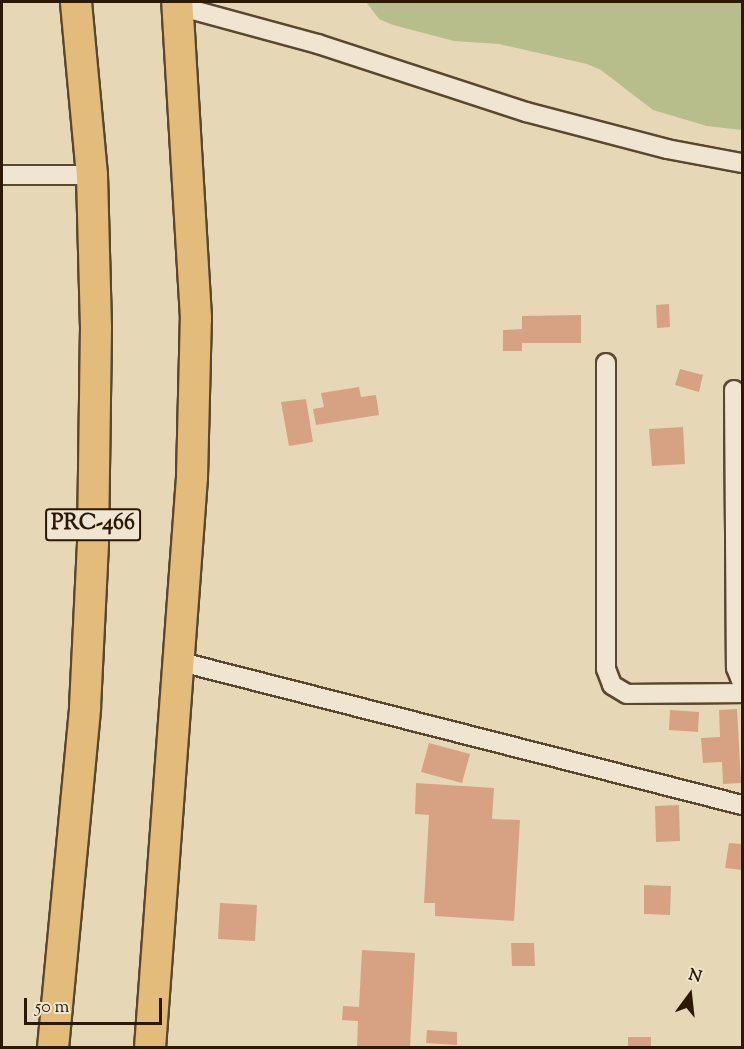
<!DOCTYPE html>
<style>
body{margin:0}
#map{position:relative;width:744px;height:1049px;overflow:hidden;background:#e6d7b7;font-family:"Sorts Mill Goudy",serif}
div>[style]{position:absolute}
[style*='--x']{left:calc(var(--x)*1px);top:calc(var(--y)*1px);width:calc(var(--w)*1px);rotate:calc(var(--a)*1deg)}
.green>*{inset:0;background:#b8bd8c}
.building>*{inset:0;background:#d7a283}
.roads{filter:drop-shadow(2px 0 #5a482e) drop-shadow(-2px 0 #5a482e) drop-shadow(0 2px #5a482e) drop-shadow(0 -2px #5a482e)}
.minor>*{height:18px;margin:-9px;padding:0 9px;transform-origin:9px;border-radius:9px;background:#efe5d0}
.trunk>*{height:30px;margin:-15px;padding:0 15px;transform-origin:15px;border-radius:15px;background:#e3bc7c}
span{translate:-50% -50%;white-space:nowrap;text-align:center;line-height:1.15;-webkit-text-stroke:6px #efe5d0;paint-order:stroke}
.shield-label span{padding:2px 4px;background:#efe5d0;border:2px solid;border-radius:4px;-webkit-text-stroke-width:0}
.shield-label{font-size:22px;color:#2c1901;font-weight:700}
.frame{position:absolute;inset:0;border:3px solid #2c1901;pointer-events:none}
.north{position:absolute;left:660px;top:965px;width:60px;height:60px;-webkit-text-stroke:4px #efe5d0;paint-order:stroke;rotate:15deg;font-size:16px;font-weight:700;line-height:24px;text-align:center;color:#2c1901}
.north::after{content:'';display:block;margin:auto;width:21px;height:27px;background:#2c1901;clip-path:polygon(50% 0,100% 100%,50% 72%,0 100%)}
.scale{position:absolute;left:24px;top:998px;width:138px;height:27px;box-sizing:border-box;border:3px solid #2c1901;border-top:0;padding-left:8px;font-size:18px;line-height:21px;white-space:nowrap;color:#2c1901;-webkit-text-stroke:4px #efe5d0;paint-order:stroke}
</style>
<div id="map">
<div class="green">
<div style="clip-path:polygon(366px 2px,742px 2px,742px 130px,707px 126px,653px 110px,601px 70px,587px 64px,499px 44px,454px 41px,393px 25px,379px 19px)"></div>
</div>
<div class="building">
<div style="clip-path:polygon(669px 304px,670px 327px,657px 328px,656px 305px)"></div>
<div style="clip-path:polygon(581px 315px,581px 343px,522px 343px,522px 351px,503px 351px,503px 330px,522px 329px,522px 316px)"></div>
<div style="clip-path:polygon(680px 369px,703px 375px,699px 392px,675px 385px)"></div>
<div style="clip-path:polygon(359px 387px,361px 397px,376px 395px,379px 415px,316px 425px,313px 409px,324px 407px,321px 393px)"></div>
<div style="clip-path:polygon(306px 399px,313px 442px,289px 446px,281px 402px)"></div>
<div style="clip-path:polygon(683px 427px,685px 464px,652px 466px,649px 429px)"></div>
<div style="clip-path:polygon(737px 709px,741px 783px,723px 784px,722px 762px,703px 763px,701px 738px,720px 737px,719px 710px)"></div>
<div style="clip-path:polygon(670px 710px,699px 712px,698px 732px,669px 730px)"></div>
<div style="clip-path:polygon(429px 743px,470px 754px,462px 783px,421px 772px)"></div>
<div style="clip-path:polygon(416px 783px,494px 788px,492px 819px,520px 820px,514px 921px,435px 916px,435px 903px,424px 903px,429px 815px,415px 814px)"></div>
<div style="clip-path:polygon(679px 805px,680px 841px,656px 842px,655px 806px)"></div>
<div style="clip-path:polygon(729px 843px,742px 844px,742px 870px,725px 868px)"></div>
<div style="clip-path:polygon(644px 885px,671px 886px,670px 915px,644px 914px)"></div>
<div style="clip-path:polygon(220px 903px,257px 905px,255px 941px,218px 939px)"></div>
<div style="clip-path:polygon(511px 943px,534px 943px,535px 966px,512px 966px)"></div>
<div style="clip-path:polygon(362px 950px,415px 953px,410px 1048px,357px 1048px,358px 1021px,342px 1020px,343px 1006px,359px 1007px)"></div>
<div style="clip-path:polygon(427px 1030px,457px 1032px,457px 1045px,426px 1043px)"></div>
<div style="clip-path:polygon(628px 1037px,651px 1037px,651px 1048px,628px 1048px)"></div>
</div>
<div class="roads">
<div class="minor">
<div style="--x:178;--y:6;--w:145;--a:15.2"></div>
<div style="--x:318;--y:44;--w:219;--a:18.1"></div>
<div style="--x:526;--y:112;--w:146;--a:14.7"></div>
<div style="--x:667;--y:149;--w:76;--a:10.6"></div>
<div style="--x:2;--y:175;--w:90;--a:0"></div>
<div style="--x:606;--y:363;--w:306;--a:90"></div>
<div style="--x:606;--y:669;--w:17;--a:69"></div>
<div style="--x:612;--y:685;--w:17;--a:31"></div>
<div style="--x:627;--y:694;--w:115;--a:-0.5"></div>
<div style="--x:734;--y:390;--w:278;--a:89.6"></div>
<div style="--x:736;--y:668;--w:16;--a:68"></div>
<div style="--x:181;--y:662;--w:579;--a:14.3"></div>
</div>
<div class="trunk">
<div style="--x:53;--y:1048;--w:342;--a:-84.6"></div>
<div style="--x:85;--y:707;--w:165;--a:-87.2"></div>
<div style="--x:93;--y:542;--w:214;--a:-89.2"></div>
<div style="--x:96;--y:328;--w:153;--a:-91.5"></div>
<div style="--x:92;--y:175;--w:174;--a:-95.3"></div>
<div style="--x:150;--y:1048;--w:573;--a:-85.79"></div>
<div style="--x:192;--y:477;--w:159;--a:-88.6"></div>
<div style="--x:196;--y:318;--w:317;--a:-93.4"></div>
</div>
</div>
<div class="shield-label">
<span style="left:93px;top:525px">PRC-466</span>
</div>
<div class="frame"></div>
<div class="north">N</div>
<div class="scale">50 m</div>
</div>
